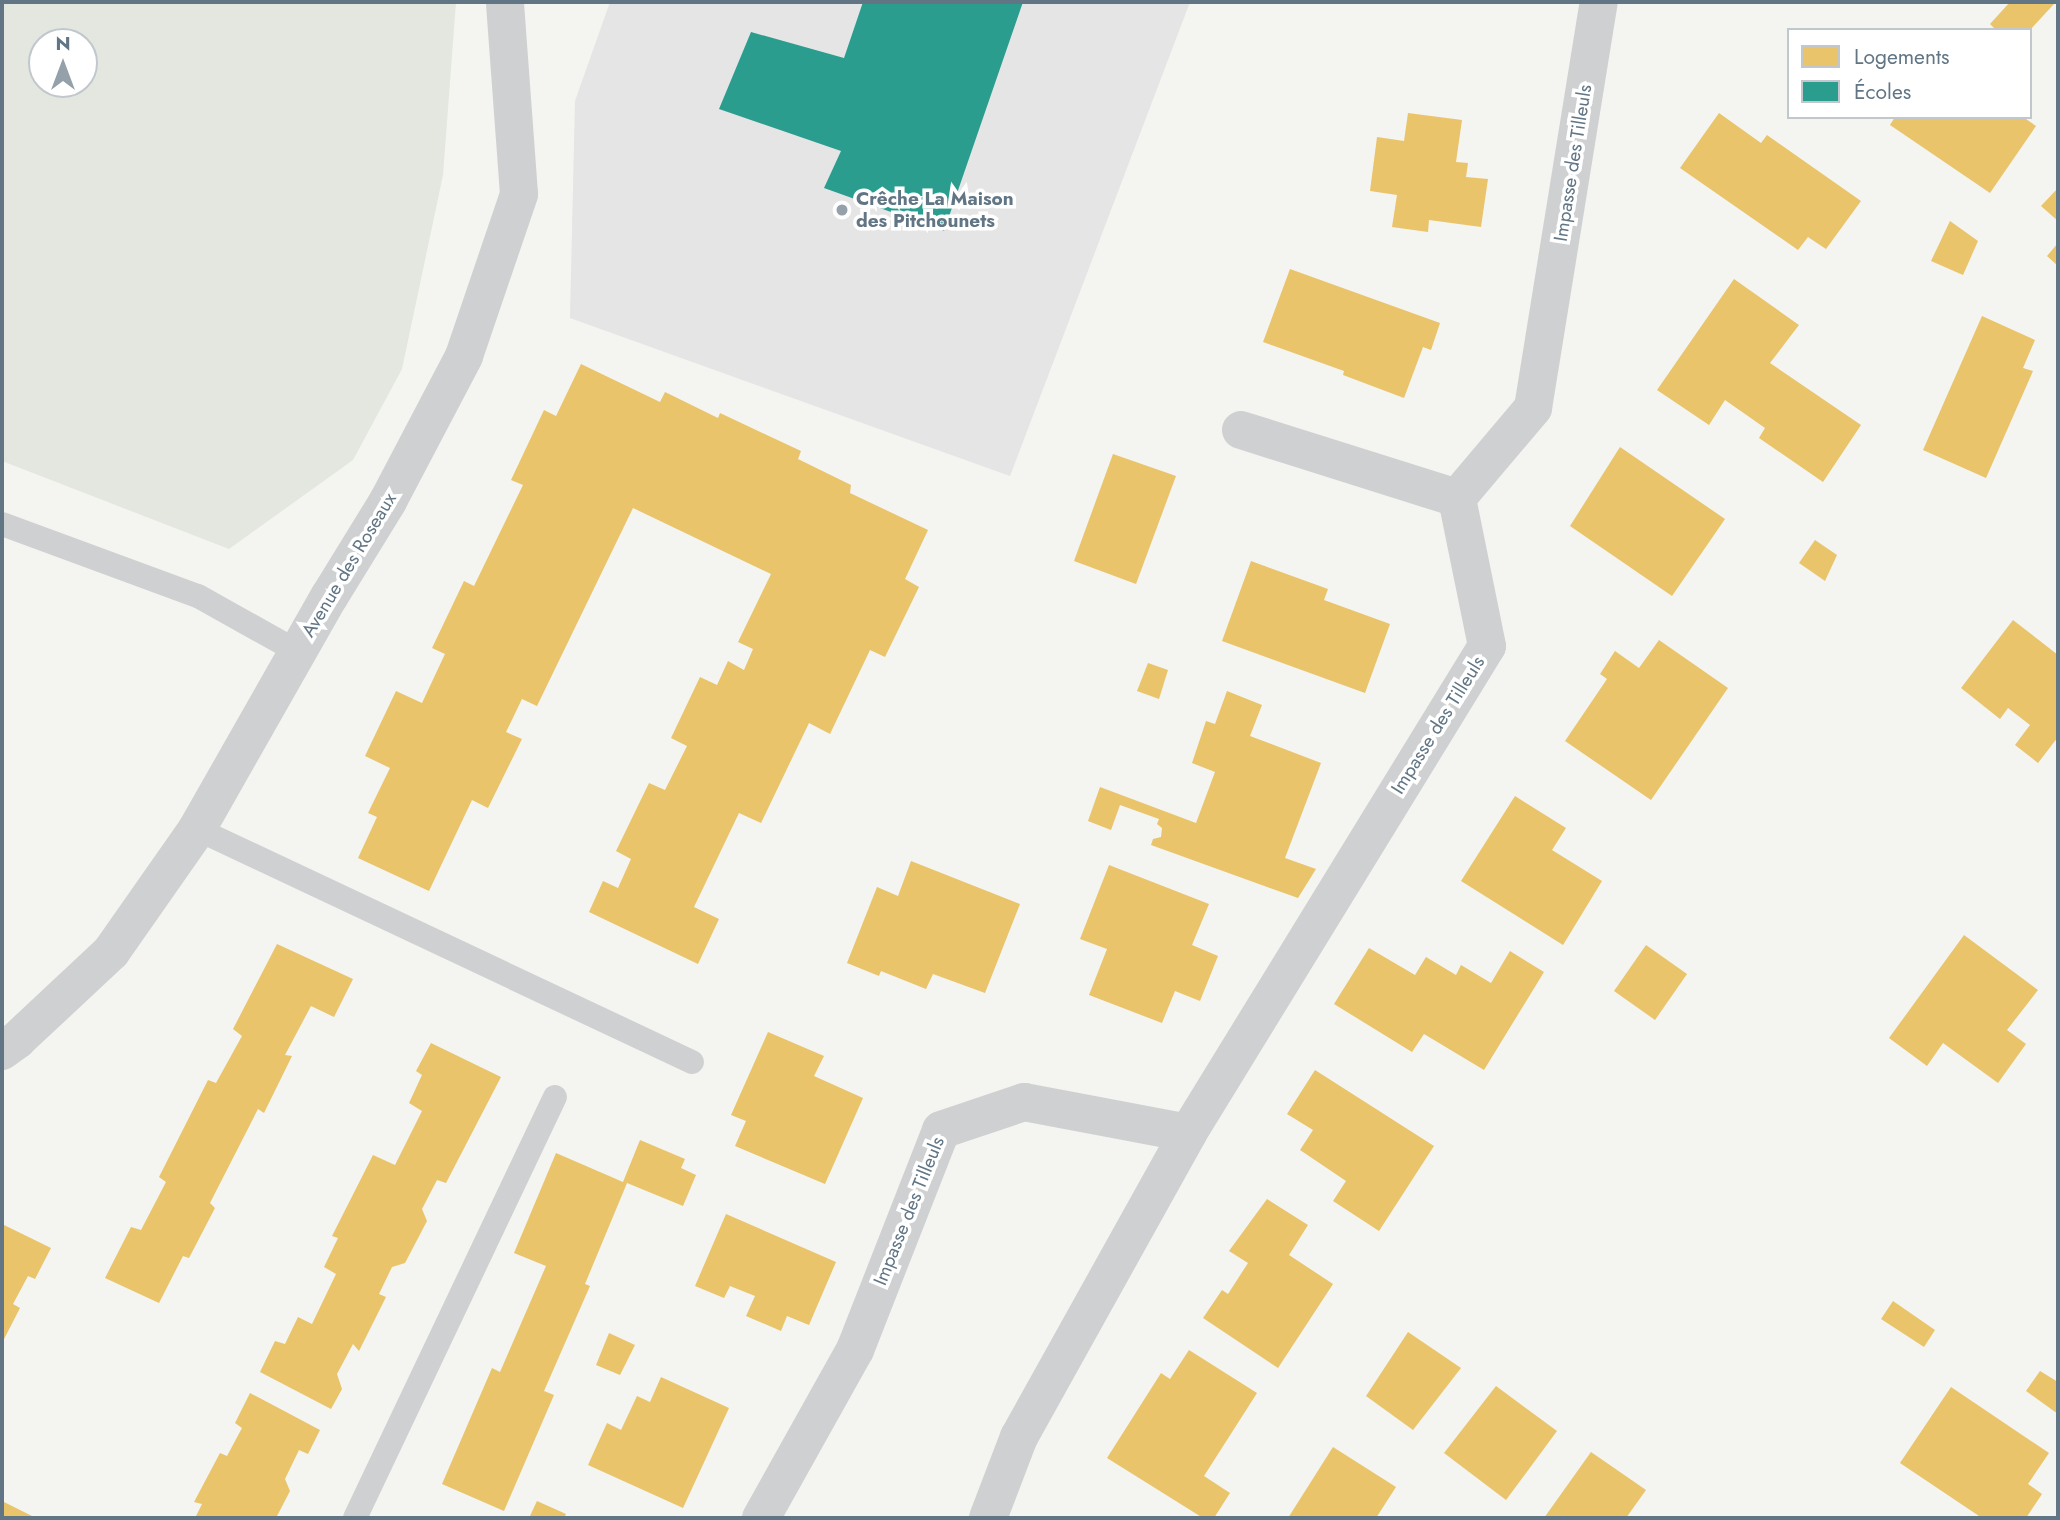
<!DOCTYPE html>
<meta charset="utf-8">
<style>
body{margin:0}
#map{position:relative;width:2060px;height:1520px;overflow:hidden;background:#f4f4f1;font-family:Jost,sans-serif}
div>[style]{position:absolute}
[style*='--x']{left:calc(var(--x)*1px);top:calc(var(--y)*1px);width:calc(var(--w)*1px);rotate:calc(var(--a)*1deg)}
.built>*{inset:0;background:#e4e5e4}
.green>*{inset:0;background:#e3e7df}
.homes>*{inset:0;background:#e9c46a}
.schools>*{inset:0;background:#2a9d8f}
.service>*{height:24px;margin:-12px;padding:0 12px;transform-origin:12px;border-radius:12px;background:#cfd0d1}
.minor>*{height:38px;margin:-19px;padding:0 19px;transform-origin:19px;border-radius:19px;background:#cfd0d1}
.dots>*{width:19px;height:19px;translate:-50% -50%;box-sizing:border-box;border:4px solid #fff;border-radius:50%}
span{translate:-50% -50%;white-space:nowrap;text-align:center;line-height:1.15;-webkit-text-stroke:7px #fff;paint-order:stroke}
.street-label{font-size:19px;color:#617584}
.poi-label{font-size:19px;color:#617584;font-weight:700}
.left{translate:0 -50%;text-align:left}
.frame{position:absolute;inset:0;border:4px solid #617584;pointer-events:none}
.legend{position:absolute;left:1787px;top:28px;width:245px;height:91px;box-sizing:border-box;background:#fff;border:2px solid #c0c8ce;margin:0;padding:9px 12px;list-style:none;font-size:21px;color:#617584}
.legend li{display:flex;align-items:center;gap:14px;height:35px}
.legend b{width:35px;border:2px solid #c0c8ce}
.north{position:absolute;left:28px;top:28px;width:70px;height:70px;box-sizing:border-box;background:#fff;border:2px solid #c0c8ce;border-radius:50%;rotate:0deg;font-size:19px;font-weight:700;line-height:28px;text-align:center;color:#617584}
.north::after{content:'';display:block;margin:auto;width:24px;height:32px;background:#94a1aa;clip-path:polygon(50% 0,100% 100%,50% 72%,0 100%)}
</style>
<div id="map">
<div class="built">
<div style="clip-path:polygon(610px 2px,1190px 2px,1010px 476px,570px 318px,575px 101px)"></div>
</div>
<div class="green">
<div style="clip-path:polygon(evenodd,2px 2px,456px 2px,443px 175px,402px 369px,353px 460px,229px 549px,2px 461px,2px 2px,42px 42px,84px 42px,84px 84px,42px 84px,42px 42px)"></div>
</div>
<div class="homes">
<div style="clip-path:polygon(2010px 2px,2052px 2px,2054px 4px,2030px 30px,1996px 30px,1990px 24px)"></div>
<div style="clip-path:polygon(1408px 113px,1462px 120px,1456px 162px,1468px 163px,1466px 177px,1488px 179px,1481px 227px,1429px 220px,1428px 232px,1392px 227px,1397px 195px,1370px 191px,1377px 137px,1404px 141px)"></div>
<div style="clip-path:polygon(1719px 113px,1761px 143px,1767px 135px,1861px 201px,1826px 249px,1808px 237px,1798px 250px,1680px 168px)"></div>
<div style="clip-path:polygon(1895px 117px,2023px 117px,2036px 126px,1990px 193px,1890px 125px)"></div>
<div style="clip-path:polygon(2058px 188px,2058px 221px,2041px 206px)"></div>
<div style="clip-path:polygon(1950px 221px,1978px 241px,1963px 275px,1931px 261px)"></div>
<div style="clip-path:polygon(2058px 243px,2058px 266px,2047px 256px)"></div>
<div style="clip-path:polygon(1290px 269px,1440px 323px,1431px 350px,1423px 347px,1404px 398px,1343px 375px,1344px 371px,1263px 342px)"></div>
<div style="clip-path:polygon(1734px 279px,1799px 325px,1770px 363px,1861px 425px,1823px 482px,1759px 438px,1765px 428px,1725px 400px,1709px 425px,1657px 390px)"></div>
<div style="clip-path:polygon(1982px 316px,2035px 340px,2023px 368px,2033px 371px,1986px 478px,1923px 450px)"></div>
<div style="clip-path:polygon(581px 364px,660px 402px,665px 392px,718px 418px,720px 413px,801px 451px,798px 459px,851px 485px,850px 493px,928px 530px,905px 579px,919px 587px,885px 657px,870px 650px,830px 734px,809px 723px,761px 823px,739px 813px,694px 907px,719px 919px,698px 964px,589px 912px,603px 881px,618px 888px,631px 859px,616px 851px,649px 783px,665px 790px,687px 746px,671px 738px,700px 677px,717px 685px,728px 661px,744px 670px,753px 649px,738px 642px,771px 574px,633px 508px,537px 706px,522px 699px,506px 732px,522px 739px,488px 808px,472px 800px,429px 891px,358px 858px,377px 817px,368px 813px,390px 768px,365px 756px,396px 691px,422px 703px,445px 654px,432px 648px,464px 581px,474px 586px,523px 485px,511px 480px,544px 410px,556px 416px)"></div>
<div style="clip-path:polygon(1620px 447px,1725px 519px,1672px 596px,1570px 526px)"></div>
<div style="clip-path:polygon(1113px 454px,1176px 476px,1136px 584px,1074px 561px)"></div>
<div style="clip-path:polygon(1815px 540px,1837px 555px,1825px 581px,1799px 563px)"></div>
<div style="clip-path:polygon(1251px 561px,1328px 589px,1324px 600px,1390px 624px,1365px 693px,1222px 641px)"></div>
<div style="clip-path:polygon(2013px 620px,2058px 655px,2058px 737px,2038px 763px,2015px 745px,2030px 725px,2008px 708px,2000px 719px,1961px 688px)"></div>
<div style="clip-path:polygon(1659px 640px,1728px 688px,1651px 800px,1565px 741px,1607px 679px,1600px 674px,1615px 651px,1639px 668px)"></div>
<div style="clip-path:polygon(1148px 663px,1168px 670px,1159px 699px,1137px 691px)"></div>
<div style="clip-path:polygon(1227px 691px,1262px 705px,1250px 736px,1321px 763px,1285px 858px,1316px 869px,1298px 898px,1151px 845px,1153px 839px,1161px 837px,1162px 828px,1157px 824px,1159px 819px,1120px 805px,1111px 830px,1088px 821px,1100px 787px,1196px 823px,1215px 772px,1192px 763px,1206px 721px,1215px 724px)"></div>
<div style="clip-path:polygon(1515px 796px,1566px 828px,1552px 850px,1602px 881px,1563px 945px,1461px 881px)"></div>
<div style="clip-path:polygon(911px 861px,1020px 904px,985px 993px,933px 974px,926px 989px,881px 971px,879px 976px,847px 963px,877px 887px,898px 896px)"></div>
<div style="clip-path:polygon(1109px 865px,1209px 904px,1192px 945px,1218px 956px,1200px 1001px,1175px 991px,1162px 1023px,1089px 995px,1107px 949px,1080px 939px)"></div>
<div style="clip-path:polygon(1964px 935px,2038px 990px,2007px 1030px,2026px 1044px,1998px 1083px,1943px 1043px,1927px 1066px,1889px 1038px)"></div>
<div style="clip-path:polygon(277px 944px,353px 979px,334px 1017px,311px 1006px,285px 1055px,292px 1056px,264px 1113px,258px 1109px,210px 1203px,215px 1208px,189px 1258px,183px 1256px,159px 1303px,105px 1278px,131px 1227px,141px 1230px,166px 1182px,159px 1177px,208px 1080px,216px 1083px,242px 1036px,233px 1029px)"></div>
<div style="clip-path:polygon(1646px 945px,1687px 974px,1655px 1020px,1614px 991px)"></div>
<div style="clip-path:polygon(1369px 948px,1415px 975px,1426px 957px,1456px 975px,1461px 965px,1491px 983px,1510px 951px,1544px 972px,1484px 1070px,1424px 1034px,1412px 1052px,1334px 1004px)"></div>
<div style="clip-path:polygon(768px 1032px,824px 1056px,814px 1076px,863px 1098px,825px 1184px,735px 1146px,746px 1121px,731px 1115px)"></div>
<div style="clip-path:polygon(431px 1043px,501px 1077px,446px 1183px,437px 1180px,422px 1209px,427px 1221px,405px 1263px,392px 1267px,379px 1294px,386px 1297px,359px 1351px,353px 1344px,337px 1374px,342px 1389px,331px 1409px,260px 1372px,275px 1341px,285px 1344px,298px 1317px,312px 1324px,336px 1274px,324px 1267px,338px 1238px,332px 1236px,373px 1155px,395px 1165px,422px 1111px,409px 1103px,422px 1075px,416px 1071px)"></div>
<div style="clip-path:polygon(1315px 1070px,1434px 1146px,1379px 1231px,1333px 1201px,1346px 1181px,1300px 1150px,1313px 1130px,1287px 1114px)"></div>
<div style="clip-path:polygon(640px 1140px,685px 1159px,681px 1168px,696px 1175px,683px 1206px,627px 1183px,585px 1284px,590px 1286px,544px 1391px,554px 1395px,504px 1511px,442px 1484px,492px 1368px,500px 1372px,546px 1266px,514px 1253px,556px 1153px,623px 1182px)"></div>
<div style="clip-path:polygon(1267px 1199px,1308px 1225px,1289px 1255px,1333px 1284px,1278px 1368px,1203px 1318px,1222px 1290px,1228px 1294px,1248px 1263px,1229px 1251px)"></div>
<div style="clip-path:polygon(726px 1214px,836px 1262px,809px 1325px,787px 1316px,781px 1331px,746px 1316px,755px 1296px,730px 1286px,724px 1298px,695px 1286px)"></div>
<div style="clip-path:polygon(2px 1224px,51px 1248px,35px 1279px,28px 1276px,13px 1304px,20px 1308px,2px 1343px)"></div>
<div style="clip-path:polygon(1893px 1301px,1935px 1330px,1924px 1347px,1881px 1319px)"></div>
<div style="clip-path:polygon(1408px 1332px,1461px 1368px,1413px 1430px,1366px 1396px)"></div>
<div style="clip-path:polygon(609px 1333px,635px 1345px,620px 1375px,596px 1365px)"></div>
<div style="clip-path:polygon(1189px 1350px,1257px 1393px,1204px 1476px,1230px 1493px,1214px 1518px,1203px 1518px,1107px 1458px,1161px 1373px,1170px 1379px)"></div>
<div style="clip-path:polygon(2040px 1371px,2058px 1382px,2058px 1414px,2026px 1391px)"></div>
<div style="clip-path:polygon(661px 1377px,729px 1408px,683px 1508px,588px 1465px,607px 1423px,621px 1430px,637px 1396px,650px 1402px)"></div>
<div style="clip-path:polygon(1496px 1386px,1557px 1431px,1506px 1500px,1444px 1453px)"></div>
<div style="clip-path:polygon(1951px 1387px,2049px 1453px,2028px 1484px,2042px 1494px,2026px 1518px,1982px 1518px,1900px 1463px)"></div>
<div style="clip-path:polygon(250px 1393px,320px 1430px,308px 1454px,299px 1450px,285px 1479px,290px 1491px,276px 1518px,195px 1518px,202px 1504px,194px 1502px,220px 1453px,227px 1456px,242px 1428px,235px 1423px)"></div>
<div style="clip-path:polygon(1333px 1447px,1396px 1487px,1376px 1518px,1288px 1518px)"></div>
<div style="clip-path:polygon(1591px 1452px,1646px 1490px,1626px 1518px,1544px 1518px)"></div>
<div style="clip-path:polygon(2px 1501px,36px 1518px,2px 1518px)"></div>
<div style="clip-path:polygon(537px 1501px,566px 1514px,564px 1518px,529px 1518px)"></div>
</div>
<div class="schools">
<div style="clip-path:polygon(863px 2px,1023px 2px,944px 231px,824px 188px,841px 151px,719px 109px,751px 32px,844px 58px)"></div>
</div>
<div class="service">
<div style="--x:2;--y:524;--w:209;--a:20.2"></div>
<div style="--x:198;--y:596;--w:115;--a:29.2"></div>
<div style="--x:197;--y:829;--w:547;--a:25.21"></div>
<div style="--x:355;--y:1518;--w:466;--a:-64.6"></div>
</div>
<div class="minor">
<div style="--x:1241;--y:430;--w:226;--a:17.5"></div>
<div style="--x:2;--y:1051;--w:19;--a:-36"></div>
<div style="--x:17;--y:1040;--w:129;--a:-43.1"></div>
<div style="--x:111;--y:952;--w:150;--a:-55"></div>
<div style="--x:197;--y:829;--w:267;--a:-60.4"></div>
<div style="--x:329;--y:597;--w:113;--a:-58.4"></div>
<div style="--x:388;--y:501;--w:164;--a:-62.3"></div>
<div style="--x:464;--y:356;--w:171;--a:-71.2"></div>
<div style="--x:519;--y:194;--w:193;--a:-94.2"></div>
<div style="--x:761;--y:1518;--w:193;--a:-60.8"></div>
<div style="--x:855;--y:1350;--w:236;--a:-68.6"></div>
<div style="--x:941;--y:1130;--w:88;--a:-18.6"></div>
<div style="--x:1024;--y:1102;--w:167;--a:10.7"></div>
<div style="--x:988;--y:1518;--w:87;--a:-69.1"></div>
<div style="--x:1019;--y:1437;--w:348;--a:-60.9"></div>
<div style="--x:1188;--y:1133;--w:571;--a:-58.45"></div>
<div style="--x:1487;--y:646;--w:151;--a:-101.5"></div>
<div style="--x:1457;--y:498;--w:118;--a:-49.8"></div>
<div style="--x:1533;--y:408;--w:411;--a:-80.8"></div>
</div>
<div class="dots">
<div style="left:842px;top:210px;background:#94a1aa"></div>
</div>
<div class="street-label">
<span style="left:1573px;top:163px;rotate:-81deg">Impasse des Tilleuls</span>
<span style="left:349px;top:565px;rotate:-59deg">Avenue des Roseaux</span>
<span style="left:1438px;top:725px;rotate:-58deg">Impasse des Tilleuls</span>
<span style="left:909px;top:1211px;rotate:-68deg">Impasse des Tilleuls</span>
</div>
<div class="poi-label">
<span class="left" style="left:856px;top:210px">Crêche La Maison<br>des Pitchounets</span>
</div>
<div class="frame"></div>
<ul class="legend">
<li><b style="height:19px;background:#e9c46a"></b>Logements</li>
<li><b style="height:19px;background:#2a9d8f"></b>Écoles</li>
</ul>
<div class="north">N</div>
</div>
